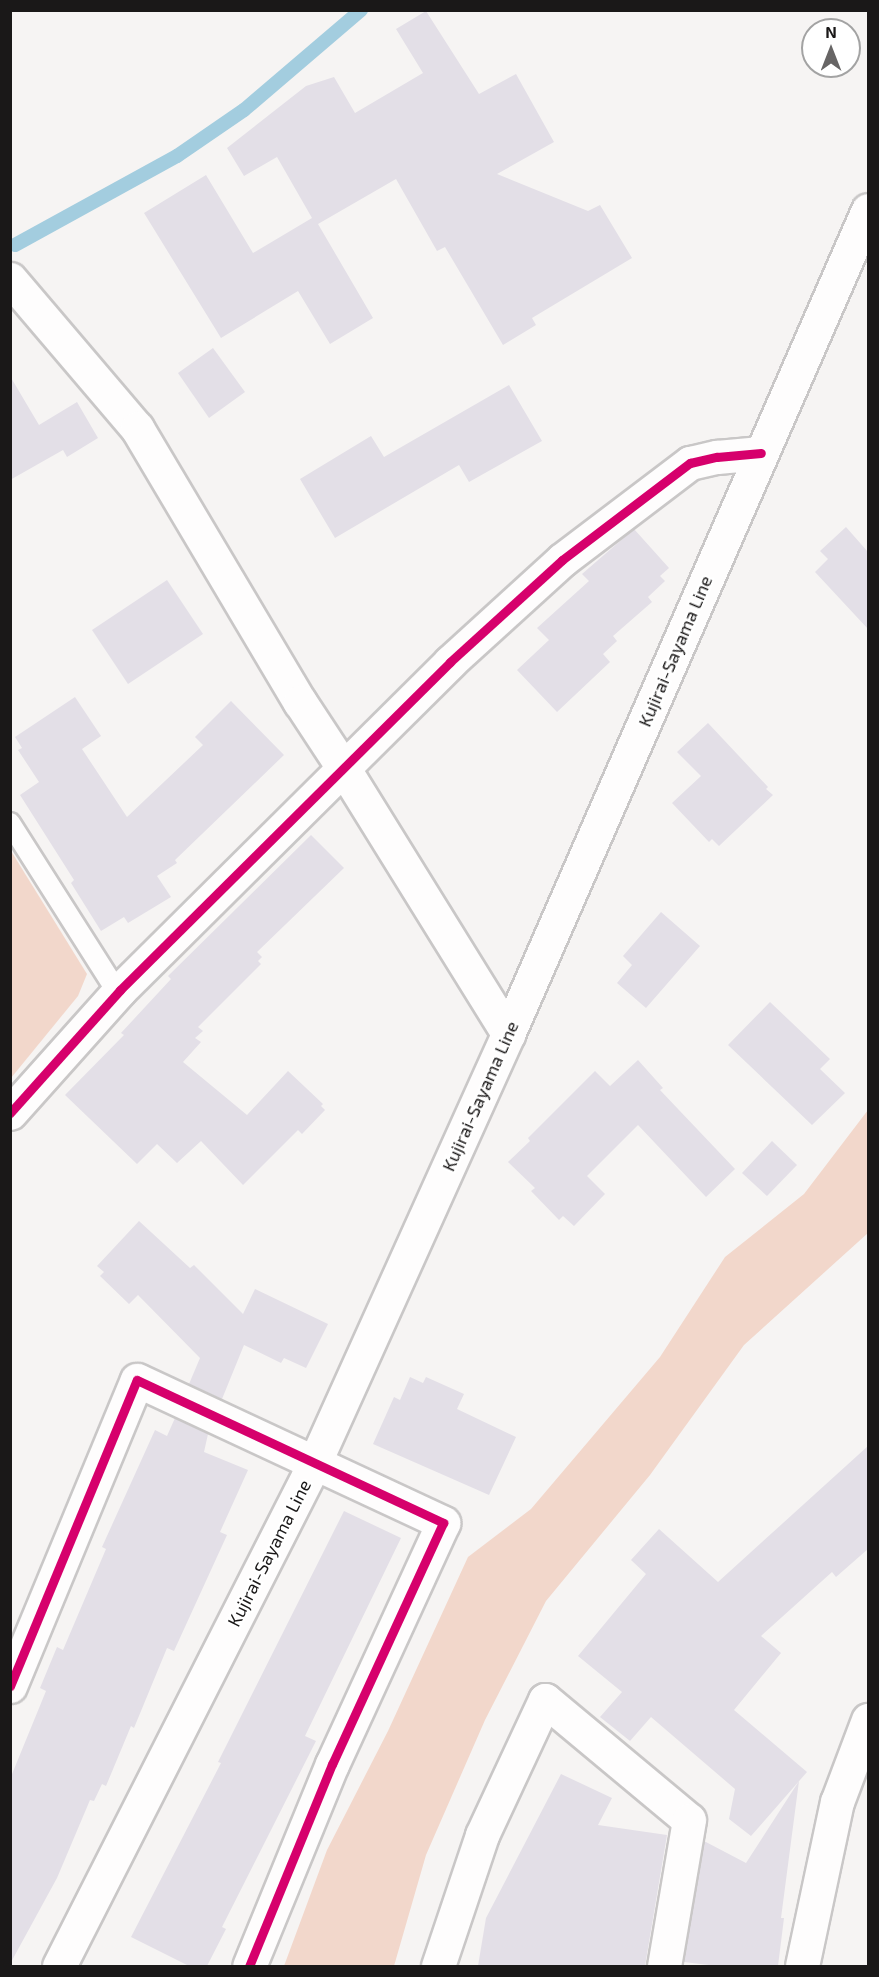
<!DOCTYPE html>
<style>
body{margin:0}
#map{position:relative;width:879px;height:1977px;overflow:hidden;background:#f6f4f3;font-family:"Exo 2",sans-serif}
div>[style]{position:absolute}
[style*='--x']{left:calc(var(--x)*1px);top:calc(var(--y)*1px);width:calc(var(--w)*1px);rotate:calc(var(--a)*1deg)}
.green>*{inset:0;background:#f2d7cb}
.stream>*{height:14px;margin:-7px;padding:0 7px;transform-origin:7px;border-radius:7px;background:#a3cddf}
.building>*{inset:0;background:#e3dfe7}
.roads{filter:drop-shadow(2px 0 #c9c7c7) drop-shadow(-2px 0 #c9c7c7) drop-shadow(0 2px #c9c7c7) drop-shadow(0 -2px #c9c7c7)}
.lane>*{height:20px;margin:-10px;padding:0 10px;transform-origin:10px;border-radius:10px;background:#fefdfd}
.street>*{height:33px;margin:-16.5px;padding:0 16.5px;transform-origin:16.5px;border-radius:16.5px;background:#fefdfd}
.secondary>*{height:33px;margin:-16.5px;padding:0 16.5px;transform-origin:16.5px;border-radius:16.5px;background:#fefdfd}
.cycleway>*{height:9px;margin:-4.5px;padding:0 4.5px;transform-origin:4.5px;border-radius:4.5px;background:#d6006c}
span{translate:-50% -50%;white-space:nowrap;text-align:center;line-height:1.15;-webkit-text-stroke:5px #fff;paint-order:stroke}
.street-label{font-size:18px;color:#1a1818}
.frame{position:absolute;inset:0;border:12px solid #1a1818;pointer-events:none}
.north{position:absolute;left:801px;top:18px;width:60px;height:60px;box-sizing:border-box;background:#fff;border:2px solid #a3a3a3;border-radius:50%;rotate:0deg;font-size:16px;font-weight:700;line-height:24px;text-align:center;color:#1a1818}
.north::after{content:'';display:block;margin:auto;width:21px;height:27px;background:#676565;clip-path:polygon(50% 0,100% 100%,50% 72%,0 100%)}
</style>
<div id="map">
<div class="green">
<div style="clip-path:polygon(11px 851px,87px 974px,78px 996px,11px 1078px)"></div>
<div style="clip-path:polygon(868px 1110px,868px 1233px,744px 1345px,650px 1475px,546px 1601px,485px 1720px,426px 1855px,394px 1966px,284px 1966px,327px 1850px,388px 1731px,468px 1557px,531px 1509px,660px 1357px,725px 1257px,804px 1194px)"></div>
</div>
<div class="stream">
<div style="--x:15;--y:245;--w:185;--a:-28.8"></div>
<div style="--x:177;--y:156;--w:81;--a:-34.5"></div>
<div style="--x:244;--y:110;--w:154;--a:-40.5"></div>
</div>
<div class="building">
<div style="clip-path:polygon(426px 11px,479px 94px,516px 74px,554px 142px,497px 174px,588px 211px,600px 205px,632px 258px,532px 318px,536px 325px,503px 345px,445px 247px,437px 251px,396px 179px,318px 224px,373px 318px,330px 344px,298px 291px,221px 338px,144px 213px,206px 175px,253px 253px,312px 218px,277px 157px,244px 176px,227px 148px,306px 86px,334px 77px,355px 113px,423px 73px,396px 29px)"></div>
<div style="clip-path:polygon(213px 348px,245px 392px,209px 418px,178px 373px)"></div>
<div style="clip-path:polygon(10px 376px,39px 425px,77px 402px,98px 438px,67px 457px,63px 450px,10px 480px)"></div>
<div style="clip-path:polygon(509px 385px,542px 441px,469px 482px,459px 465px,335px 538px,300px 479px,371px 436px,384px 457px)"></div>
<div style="clip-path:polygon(846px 527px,868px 552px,868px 629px,815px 572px,828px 559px,820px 551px)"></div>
<div style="clip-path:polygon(634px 529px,669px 568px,660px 576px,665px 581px,648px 597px,652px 602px,613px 636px,617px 641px,603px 654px,610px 662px,557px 712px,517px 670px,549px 640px,537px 628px,589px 581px,582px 574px)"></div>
<div style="clip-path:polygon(167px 580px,203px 634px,128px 684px,92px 630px)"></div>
<div style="clip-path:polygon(75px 697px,101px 736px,82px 749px,127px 817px,203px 745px,195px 737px,231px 701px,284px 755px,175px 860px,177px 863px,157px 876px,171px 897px,128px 923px,124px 917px,101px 931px,71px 883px,74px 880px,20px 795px,39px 782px,18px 750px,22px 748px,15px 737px)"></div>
<div style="clip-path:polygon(708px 723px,768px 787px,766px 789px,773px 795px,719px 846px,712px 839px,709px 842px,672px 803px,701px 776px,677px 752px)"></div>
<div style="clip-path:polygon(311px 835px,344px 868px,257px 952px,262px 957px,258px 961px,261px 964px,198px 1027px,203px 1031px,195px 1038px,201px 1042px,183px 1062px,247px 1115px,288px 1071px,323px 1104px,321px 1106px,325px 1110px,302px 1134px,298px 1130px,243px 1185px,201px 1141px,177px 1163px,157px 1144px,137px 1164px,65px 1095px,124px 1035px,121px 1033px,171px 979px,168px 976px)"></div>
<div style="clip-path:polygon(661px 912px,700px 946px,646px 1008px,617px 983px,632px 965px,623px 956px)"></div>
<div style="clip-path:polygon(770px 1002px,830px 1059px,820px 1069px,845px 1093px,812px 1125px,728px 1045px)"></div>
<div style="clip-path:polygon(638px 1060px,663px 1088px,660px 1090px,735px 1169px,706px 1197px,638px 1125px,587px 1176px,605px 1194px,574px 1226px,563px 1216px,559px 1220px,531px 1191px,535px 1188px,508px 1162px,530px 1141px,528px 1138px,595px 1071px,610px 1086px)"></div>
<div style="clip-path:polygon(772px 1141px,797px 1165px,767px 1196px,742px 1173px)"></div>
<div style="clip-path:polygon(139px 1221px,190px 1268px,194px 1265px,243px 1314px,255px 1289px,328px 1324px,306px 1368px,284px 1358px,281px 1363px,244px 1345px,222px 1399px,189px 1384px,200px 1358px,138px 1295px,129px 1304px,100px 1276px,104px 1272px,97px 1266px)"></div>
<div style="clip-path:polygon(410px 1377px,423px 1383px,426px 1377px,464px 1394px,457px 1409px,516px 1437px,489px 1495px,373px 1444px,394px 1397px,400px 1400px)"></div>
<div style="clip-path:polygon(175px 1418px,208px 1434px,204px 1452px,248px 1470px,220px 1532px,227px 1535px,174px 1651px,167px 1648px,134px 1728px,131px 1726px,106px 1786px,102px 1784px,94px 1801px,90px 1800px,57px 1878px,10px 1964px,10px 1779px,46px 1691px,40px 1688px,57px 1647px,63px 1650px,106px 1549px,102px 1547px,155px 1430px,167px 1436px)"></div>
<div style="clip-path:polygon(868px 1446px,868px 1549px,836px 1577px,832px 1572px,761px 1636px,781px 1653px,734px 1710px,807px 1772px,751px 1836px,729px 1819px,735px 1789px,651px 1717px,630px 1741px,600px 1717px,622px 1692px,578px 1656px,646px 1574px,631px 1560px,659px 1529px,718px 1582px)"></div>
<div style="clip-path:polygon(344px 1511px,401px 1538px,305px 1736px,316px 1741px,222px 1927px,226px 1929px,207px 1966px,189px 1966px,131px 1937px,221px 1763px,218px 1762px)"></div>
<div style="clip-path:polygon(561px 1774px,612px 1798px,598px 1825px,667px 1835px,645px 1966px,478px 1966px,486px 1918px)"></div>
<div style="clip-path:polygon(799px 1781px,781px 1918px,784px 1918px,778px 1966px,717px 1966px,684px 1962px,704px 1841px,746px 1863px)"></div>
</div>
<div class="roads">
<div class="lane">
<div style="--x:10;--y:823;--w:201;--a:57.6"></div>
</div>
<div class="street">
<div style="--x:10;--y:1113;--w:165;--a:-48.2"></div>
<div style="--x:120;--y:990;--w:465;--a:-44.8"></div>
<div style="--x:450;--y:662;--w:151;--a:-42.3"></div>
<div style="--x:562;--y:560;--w:161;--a:-37.2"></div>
<div style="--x:690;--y:463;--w:28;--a:-13"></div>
<div style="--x:717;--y:457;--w:44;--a:-5.2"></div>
<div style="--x:10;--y:1686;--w:331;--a:-67.5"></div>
<div style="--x:137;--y:1380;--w:338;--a:25"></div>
<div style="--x:443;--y:1523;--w:265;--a:114.7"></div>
<div style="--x:332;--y:1764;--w:218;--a:112.3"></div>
<div style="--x:438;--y:1966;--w:138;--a:-71.4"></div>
<div style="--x:482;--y:1835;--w:149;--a:-65"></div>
<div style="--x:545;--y:1700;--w:187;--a:39.8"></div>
<div style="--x:689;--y:1820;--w:148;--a:99.7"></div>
<div style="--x:802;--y:1966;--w:168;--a:-78"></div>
<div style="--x:837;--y:1802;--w:88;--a:-69.3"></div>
</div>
<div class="secondary">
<div style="--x:10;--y:279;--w:196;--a:49.6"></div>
<div style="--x:137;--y:428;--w:319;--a:59.3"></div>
<div style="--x:300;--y:702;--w:80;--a:56.7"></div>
<div style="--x:344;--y:769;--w:312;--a:58.2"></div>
<div style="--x:59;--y:1966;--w:563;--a:-63.07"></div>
<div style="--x:314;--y:1464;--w:472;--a:-65.7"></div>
<div style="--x:508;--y:1034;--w:899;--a:-66.4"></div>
</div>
</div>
<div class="cycleway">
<div style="--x:10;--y:1113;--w:165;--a:-48.2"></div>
<div style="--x:120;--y:990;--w:465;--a:-44.8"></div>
<div style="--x:450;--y:662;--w:151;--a:-42.3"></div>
<div style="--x:562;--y:560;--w:161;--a:-37.2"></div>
<div style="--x:690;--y:463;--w:28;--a:-13"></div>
<div style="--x:717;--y:457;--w:44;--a:-5.2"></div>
<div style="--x:10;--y:1686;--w:331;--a:-67.5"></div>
<div style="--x:137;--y:1380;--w:338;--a:25"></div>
<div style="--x:443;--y:1523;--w:265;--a:114.7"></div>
<div style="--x:332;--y:1764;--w:218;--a:112.3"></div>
</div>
<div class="street-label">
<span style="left:675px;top:651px;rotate:-67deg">Kujirai-Sayama Line</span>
<span style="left:480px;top:1096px;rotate:-66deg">Kujirai-Sayama Line</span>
<span style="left:269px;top:1553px;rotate:-63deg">Kujirai-Sayama Line</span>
</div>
<div class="frame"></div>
<div class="north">N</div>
</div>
